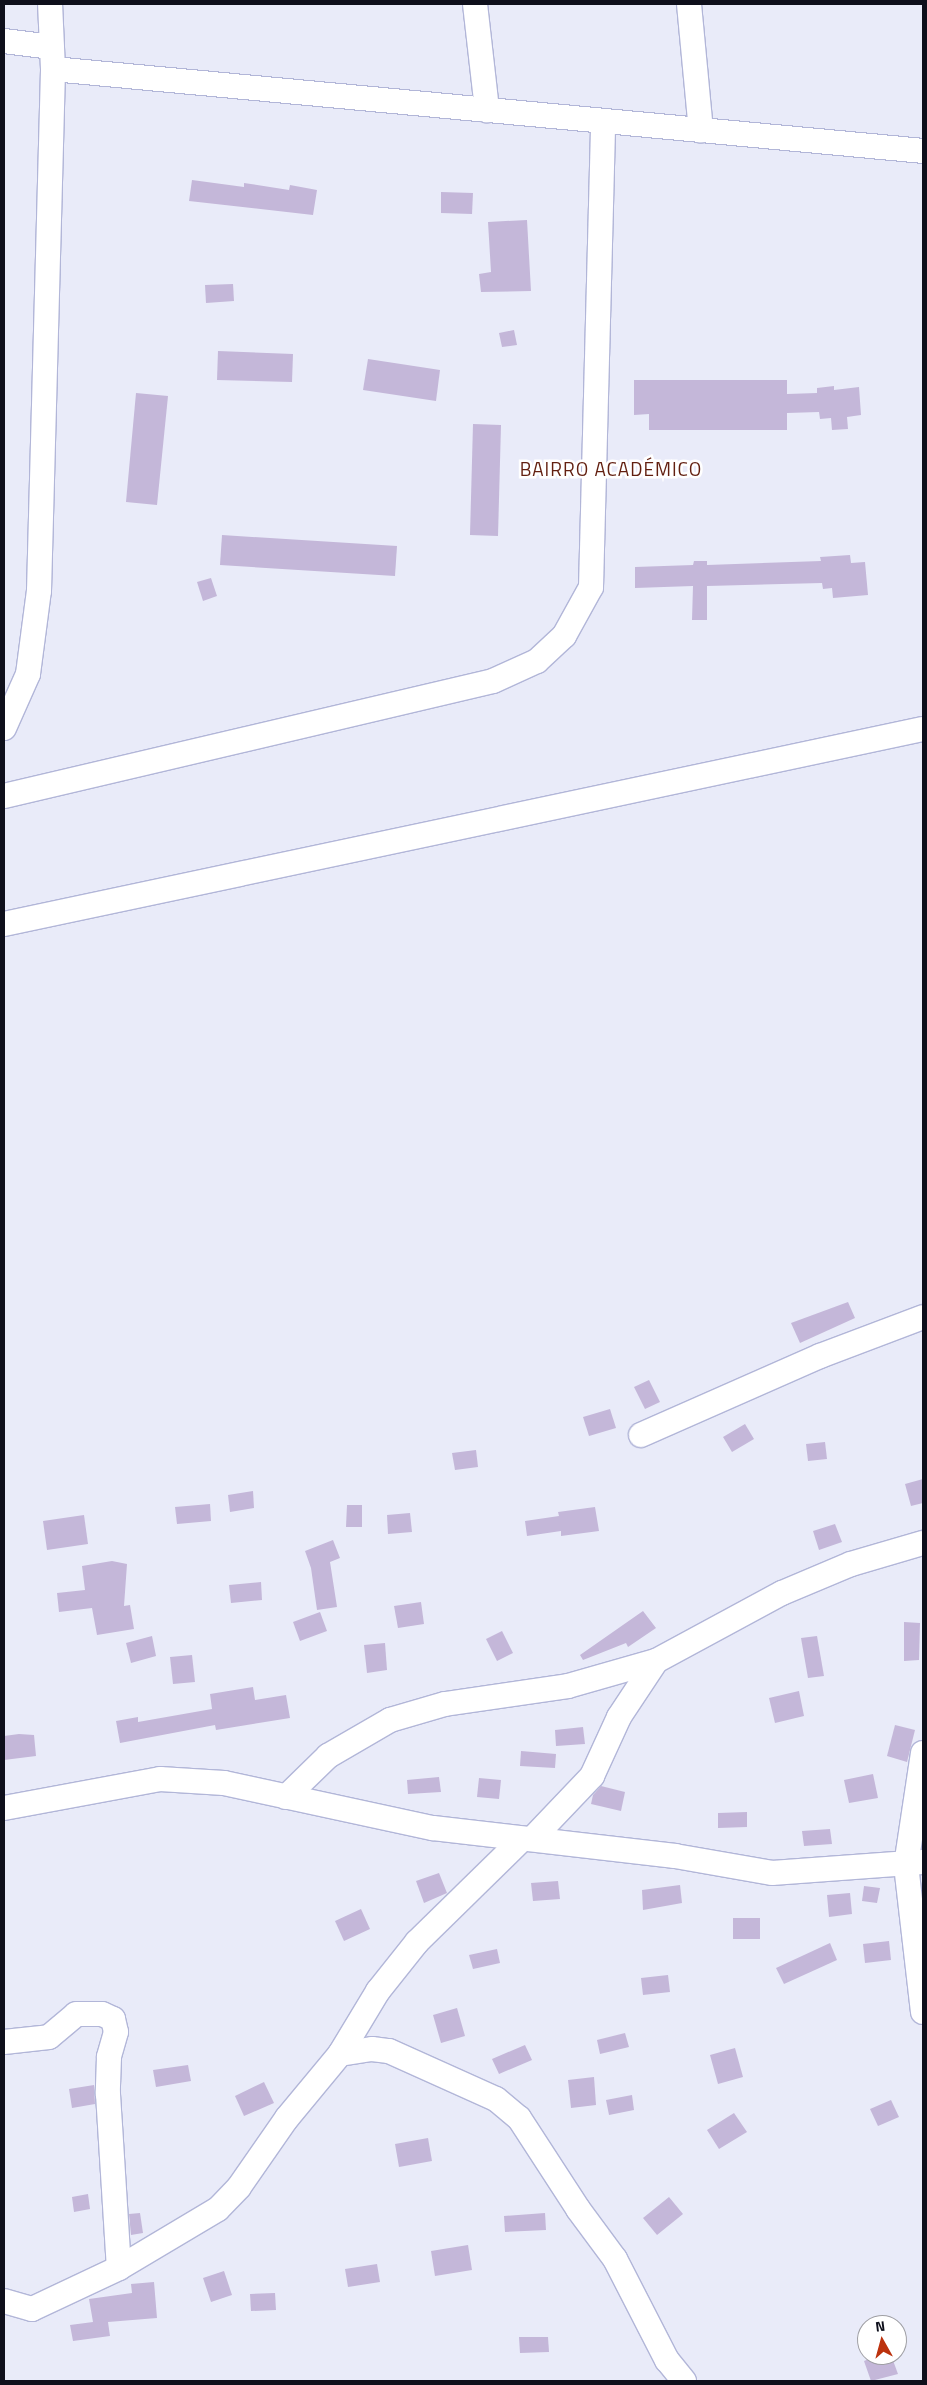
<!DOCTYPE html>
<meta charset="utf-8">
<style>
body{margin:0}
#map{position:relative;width:927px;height:2385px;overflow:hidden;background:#e9ebf9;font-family:"Titillium Web",sans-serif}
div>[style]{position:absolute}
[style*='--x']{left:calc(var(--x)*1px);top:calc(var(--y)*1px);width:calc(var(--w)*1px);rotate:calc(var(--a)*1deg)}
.building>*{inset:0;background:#c4b7d9}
.roads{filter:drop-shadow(1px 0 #b2b6d8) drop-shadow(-1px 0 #b2b6d8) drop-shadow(0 1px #b2b6d8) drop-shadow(0 -1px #b2b6d8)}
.minor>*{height:24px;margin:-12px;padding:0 12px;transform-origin:12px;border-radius:12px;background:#fff}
span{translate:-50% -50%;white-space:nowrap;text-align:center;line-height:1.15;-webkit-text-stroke:5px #fff;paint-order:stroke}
.neighbourhood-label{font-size:19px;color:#621f10;letter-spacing:1px}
.frame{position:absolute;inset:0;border:5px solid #0e0f1b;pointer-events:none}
.north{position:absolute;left:857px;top:2315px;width:50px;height:50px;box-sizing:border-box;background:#fff;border:1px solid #9f9fa4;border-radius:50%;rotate:353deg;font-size:14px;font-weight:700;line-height:20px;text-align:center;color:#0e0f1b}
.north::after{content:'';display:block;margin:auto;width:18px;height:22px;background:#bc320e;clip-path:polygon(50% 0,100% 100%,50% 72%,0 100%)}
</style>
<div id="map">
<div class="building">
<div style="clip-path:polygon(192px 180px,244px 187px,244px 183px,289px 190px,290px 185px,317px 190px,313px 215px,189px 201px)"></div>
<div style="clip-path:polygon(441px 192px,473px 193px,472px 214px,441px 213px)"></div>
<div style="clip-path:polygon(527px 220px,531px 291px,481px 292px,479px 274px,491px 272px,488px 222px)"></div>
<div style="clip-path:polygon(233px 284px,234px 301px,206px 303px,205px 285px)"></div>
<div style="clip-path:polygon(514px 330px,517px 345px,502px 347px,499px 333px)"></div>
<div style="clip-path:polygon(218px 351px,293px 354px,292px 382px,217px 380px)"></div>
<div style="clip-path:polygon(368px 359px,440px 370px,436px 401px,363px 390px)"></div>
<div style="clip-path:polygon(634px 380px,787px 380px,787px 394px,817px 393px,817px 388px,834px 386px,834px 390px,859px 387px,861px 415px,847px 417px,848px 429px,832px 430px,831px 418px,820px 419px,819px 412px,787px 413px,787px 430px,649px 430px,649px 414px,634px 415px)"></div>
<div style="clip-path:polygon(136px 393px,168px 396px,157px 505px,126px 502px)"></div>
<div style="clip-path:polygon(473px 424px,501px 425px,498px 536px,470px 535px)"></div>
<div style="clip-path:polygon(222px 535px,397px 546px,395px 576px,220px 565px)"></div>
<div style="clip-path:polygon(850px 555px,851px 563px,865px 562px,868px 595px,833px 598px,832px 588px,823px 589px,822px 583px,707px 586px,707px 620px,692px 620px,693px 586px,635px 588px,635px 567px,693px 565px,694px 561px,707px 561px,707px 565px,821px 561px,820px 557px)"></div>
<div style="clip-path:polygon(211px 578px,217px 596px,203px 601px,197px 582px)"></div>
<div style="clip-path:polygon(848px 1302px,855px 1318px,800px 1343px,791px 1323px)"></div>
<div style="clip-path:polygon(649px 1380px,660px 1402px,645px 1409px,634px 1387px)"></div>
<div style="clip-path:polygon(610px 1409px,616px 1428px,589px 1436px,583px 1417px)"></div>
<div style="clip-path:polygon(745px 1424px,754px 1439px,732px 1452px,723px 1437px)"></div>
<div style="clip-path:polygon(825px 1442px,827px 1459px,808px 1461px,806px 1444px)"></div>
<div style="clip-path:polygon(476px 1450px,478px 1467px,455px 1470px,452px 1453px)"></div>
<div style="clip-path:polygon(923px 1479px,923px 1503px,911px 1506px,905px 1484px)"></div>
<div style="clip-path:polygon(253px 1491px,254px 1508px,230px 1512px,228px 1495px)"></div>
<div style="clip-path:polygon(210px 1504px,211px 1521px,177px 1524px,175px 1507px)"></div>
<div style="clip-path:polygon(347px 1505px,362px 1505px,362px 1527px,346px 1527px)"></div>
<div style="clip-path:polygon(595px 1507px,599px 1531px,561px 1536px,561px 1531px,527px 1536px,525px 1521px,559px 1516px,558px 1512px)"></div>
<div style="clip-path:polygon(410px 1513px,412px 1532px,388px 1534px,387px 1515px)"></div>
<div style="clip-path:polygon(84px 1515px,88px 1544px,47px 1550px,43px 1521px)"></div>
<div style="clip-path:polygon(835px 1524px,842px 1542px,819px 1550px,813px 1531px)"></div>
<div style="clip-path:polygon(333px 1540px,340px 1558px,330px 1562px,337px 1607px,317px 1610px,311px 1568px,305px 1551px)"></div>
<div style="clip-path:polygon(112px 1561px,127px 1564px,124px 1606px,130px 1605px,134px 1629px,97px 1635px,92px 1608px,59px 1612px,57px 1593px,85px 1590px,82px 1566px)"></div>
<div style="clip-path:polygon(261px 1582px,262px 1600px,231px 1603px,229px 1585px)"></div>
<div style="clip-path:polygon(421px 1602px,424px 1624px,398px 1628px,394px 1606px)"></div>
<div style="clip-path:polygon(643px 1611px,656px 1628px,628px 1647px,626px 1643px,583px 1660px,580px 1655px)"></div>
<div style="clip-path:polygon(320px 1612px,327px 1631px,300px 1641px,293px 1622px)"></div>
<div style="clip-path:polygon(904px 1622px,920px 1623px,919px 1660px,904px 1661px)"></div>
<div style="clip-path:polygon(502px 1631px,513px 1653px,497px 1661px,486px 1639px)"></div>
<div style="clip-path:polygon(152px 1636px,156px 1656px,131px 1663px,126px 1643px)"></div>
<div style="clip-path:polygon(817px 1636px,824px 1676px,808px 1678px,801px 1638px)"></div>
<div style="clip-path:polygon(385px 1643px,387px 1670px,367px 1673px,364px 1645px)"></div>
<div style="clip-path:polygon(192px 1655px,195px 1682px,173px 1684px,170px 1657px)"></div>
<div style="clip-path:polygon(253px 1687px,255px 1700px,286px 1695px,290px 1718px,216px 1730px,215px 1725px,120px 1743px,116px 1721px,138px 1717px,138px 1722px,212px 1709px,210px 1694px)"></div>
<div style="clip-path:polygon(799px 1691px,804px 1716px,775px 1723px,769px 1698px)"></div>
<div style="clip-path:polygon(895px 1725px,915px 1730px,907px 1762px,887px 1756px)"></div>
<div style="clip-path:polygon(583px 1727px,585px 1744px,556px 1746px,555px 1730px)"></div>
<div style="clip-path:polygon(19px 1734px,34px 1735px,36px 1756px,4px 1760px,4px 1736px)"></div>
<div style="clip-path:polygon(521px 1751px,556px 1754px,555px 1768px,520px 1766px)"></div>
<div style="clip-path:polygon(873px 1774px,878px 1798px,849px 1803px,844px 1780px)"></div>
<div style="clip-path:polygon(439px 1777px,441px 1792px,408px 1794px,407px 1780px)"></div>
<div style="clip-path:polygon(479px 1778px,501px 1780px,499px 1799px,477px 1797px)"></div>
<div style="clip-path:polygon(601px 1786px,625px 1792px,621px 1811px,591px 1804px,593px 1795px)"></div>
<div style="clip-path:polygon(747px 1812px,747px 1827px,718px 1828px,718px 1813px)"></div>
<div style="clip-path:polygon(830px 1829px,832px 1844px,804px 1846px,802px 1831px)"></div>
<div style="clip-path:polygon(439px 1873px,447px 1893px,424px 1903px,416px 1881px)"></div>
<div style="clip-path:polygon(558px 1881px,560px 1899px,533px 1901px,531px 1883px)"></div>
<div style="clip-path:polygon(680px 1885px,682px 1903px,643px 1910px,642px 1890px)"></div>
<div style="clip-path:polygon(864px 1886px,880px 1888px,877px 1903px,862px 1901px)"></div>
<div style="clip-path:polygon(850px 1893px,852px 1914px,829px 1917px,827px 1895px)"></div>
<div style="clip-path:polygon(361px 1909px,370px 1929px,344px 1941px,335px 1921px)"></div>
<div style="clip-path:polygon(733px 1918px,760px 1918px,760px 1939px,733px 1939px)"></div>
<div style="clip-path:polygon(889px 1941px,891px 1960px,865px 1963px,863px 1944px)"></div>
<div style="clip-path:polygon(830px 1943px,837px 1960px,784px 1984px,776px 1968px)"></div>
<div style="clip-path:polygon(497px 1949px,500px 1963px,473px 1969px,469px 1955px)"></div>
<div style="clip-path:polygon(668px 1975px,670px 1992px,643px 1995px,641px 1978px)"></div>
<div style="clip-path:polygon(457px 2008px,465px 2036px,441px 2043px,433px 2015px)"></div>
<div style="clip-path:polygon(625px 2033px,629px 2047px,600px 2054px,597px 2040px)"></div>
<div style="clip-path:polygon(525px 2045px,532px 2060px,499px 2074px,492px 2059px)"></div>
<div style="clip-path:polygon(735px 2048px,743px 2077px,718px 2084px,710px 2055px)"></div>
<div style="clip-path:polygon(188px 2065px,191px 2081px,156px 2087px,153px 2070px)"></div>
<div style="clip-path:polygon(594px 2077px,596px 2105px,571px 2108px,568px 2080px)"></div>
<div style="clip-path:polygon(264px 2082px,274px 2103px,244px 2116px,235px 2096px)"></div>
<div style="clip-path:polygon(94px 2085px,95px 2104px,72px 2108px,69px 2089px)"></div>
<div style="clip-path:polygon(632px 2095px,634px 2110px,609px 2115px,606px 2100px)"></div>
<div style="clip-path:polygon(891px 2100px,899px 2117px,878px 2126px,870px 2109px)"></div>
<div style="clip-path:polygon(734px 2113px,747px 2132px,719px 2149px,707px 2130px)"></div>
<div style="clip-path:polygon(428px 2138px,432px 2161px,399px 2167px,395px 2144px)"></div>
<div style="clip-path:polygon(88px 2194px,90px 2209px,74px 2212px,72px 2197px)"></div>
<div style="clip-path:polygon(669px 2197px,683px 2214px,657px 2235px,643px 2218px)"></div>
<div style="clip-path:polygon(140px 2213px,143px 2233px,131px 2235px,129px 2214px)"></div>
<div style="clip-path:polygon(545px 2213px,546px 2230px,505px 2232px,504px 2216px)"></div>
<div style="clip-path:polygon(468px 2245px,472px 2270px,435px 2276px,431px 2251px)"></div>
<div style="clip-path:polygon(377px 2264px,380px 2282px,348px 2287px,345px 2269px)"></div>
<div style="clip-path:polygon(224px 2271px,232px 2295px,211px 2302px,203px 2278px)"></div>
<div style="clip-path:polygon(154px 2282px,157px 2318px,108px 2322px,110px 2336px,73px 2341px,70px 2325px,93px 2322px,89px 2299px,132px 2293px,131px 2284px)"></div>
<div style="clip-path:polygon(275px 2293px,276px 2310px,251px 2311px,250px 2294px)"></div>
<div style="clip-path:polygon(519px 2337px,548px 2337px,549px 2352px,520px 2353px)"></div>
<div style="clip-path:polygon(879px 2355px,891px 2355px,898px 2374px,871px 2381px,864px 2361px)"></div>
</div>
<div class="roads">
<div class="minor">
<div style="--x:475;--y:4;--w:107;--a:83.5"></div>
<div style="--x:689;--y:4;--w:127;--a:84.6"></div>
<div style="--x:4;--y:41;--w:48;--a:7.1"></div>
<div style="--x:53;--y:69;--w:874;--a:5.38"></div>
<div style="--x:4;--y:728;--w:59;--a:-66"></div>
<div style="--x:28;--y:674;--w:84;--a:-82.5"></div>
<div style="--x:39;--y:591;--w:522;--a:-88.46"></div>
<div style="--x:53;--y:69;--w:65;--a:-92.6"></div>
<div style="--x:4;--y:796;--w:502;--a:-13.23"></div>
<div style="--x:493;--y:681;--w:48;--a:-24.4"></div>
<div style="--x:537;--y:661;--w:37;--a:-43"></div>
<div style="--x:564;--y:636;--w:56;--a:-61.1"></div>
<div style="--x:591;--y:587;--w:466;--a:-88.5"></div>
<div style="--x:4;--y:924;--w:939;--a:-11.98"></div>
<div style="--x:641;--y:1435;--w:196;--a:-23.8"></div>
<div style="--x:820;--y:1356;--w:110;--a:-20.7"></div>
<div style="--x:923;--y:1753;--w:113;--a:98.6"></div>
<div style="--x:906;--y:1865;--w:148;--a:83.4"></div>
<div style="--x:286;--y:1797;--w:59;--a:-44.3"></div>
<div style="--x:328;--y:1756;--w:72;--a:-30.1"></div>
<div style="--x:390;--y:1720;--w:57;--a:-16.2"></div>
<div style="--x:445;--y:1704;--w:124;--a:-8.3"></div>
<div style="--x:568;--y:1686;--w:91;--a:-15.9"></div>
<div style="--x:656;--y:1661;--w:143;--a:-28.4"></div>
<div style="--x:782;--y:1593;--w:75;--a:-22.8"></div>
<div style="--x:851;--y:1564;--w:75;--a:-16.3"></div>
<div style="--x:4;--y:1808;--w:159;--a:-10.5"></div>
<div style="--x:160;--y:1779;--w:64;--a:3.6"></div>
<div style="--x:224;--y:1783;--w:214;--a:12.2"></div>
<div style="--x:433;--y:1828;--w:244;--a:6.6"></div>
<div style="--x:675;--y:1856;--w:98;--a:9.9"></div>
<div style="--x:772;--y:1873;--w:151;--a:-4.2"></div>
<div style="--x:533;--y:1838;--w:86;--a:-46.4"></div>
<div style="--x:592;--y:1776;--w:65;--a:-65.4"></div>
<div style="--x:619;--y:1717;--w:67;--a:-56.5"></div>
<div style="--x:4;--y:2042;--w:45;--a:-6.3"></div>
<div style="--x:49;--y:2037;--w:35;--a:-40"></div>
<div style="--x:76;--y:2014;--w:26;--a:0"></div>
<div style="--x:102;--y:2014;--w:12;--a:24"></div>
<div style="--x:113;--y:2019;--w:13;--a:77"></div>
<div style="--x:116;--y:2032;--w:26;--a:106"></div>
<div style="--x:109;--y:2057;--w:37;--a:92"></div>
<div style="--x:108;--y:2094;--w:174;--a:86.4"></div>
<div style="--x:340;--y:2054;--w:32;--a:-9"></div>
<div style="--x:372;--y:2049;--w:17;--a:7"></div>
<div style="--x:389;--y:2051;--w:117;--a:24.2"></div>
<div style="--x:496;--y:2099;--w:30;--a:40"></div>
<div style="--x:519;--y:2118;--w:108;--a:57"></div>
<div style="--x:578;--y:2209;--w:62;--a:53.5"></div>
<div style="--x:615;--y:2259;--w:114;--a:62.8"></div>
<div style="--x:667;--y:2360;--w:27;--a:51"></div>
<div style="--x:4;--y:2301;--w:29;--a:16"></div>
<div style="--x:32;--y:2309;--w:96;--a:-25.2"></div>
<div style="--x:119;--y:2268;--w:115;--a:-30.8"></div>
<div style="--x:218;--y:2209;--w:30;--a:-46"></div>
<div style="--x:239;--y:2187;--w:84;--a:-55.2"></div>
<div style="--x:287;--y:2118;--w:83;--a:-50.4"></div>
<div style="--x:340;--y:2054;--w:74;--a:-58.9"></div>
<div style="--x:378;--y:1991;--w:63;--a:-51.5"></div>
<div style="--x:417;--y:1942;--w:147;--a:-44.4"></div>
</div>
</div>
<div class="neighbourhood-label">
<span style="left:611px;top:469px">BAIRRO ACADÉMICO</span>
</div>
<div class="frame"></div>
<div class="north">N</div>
</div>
